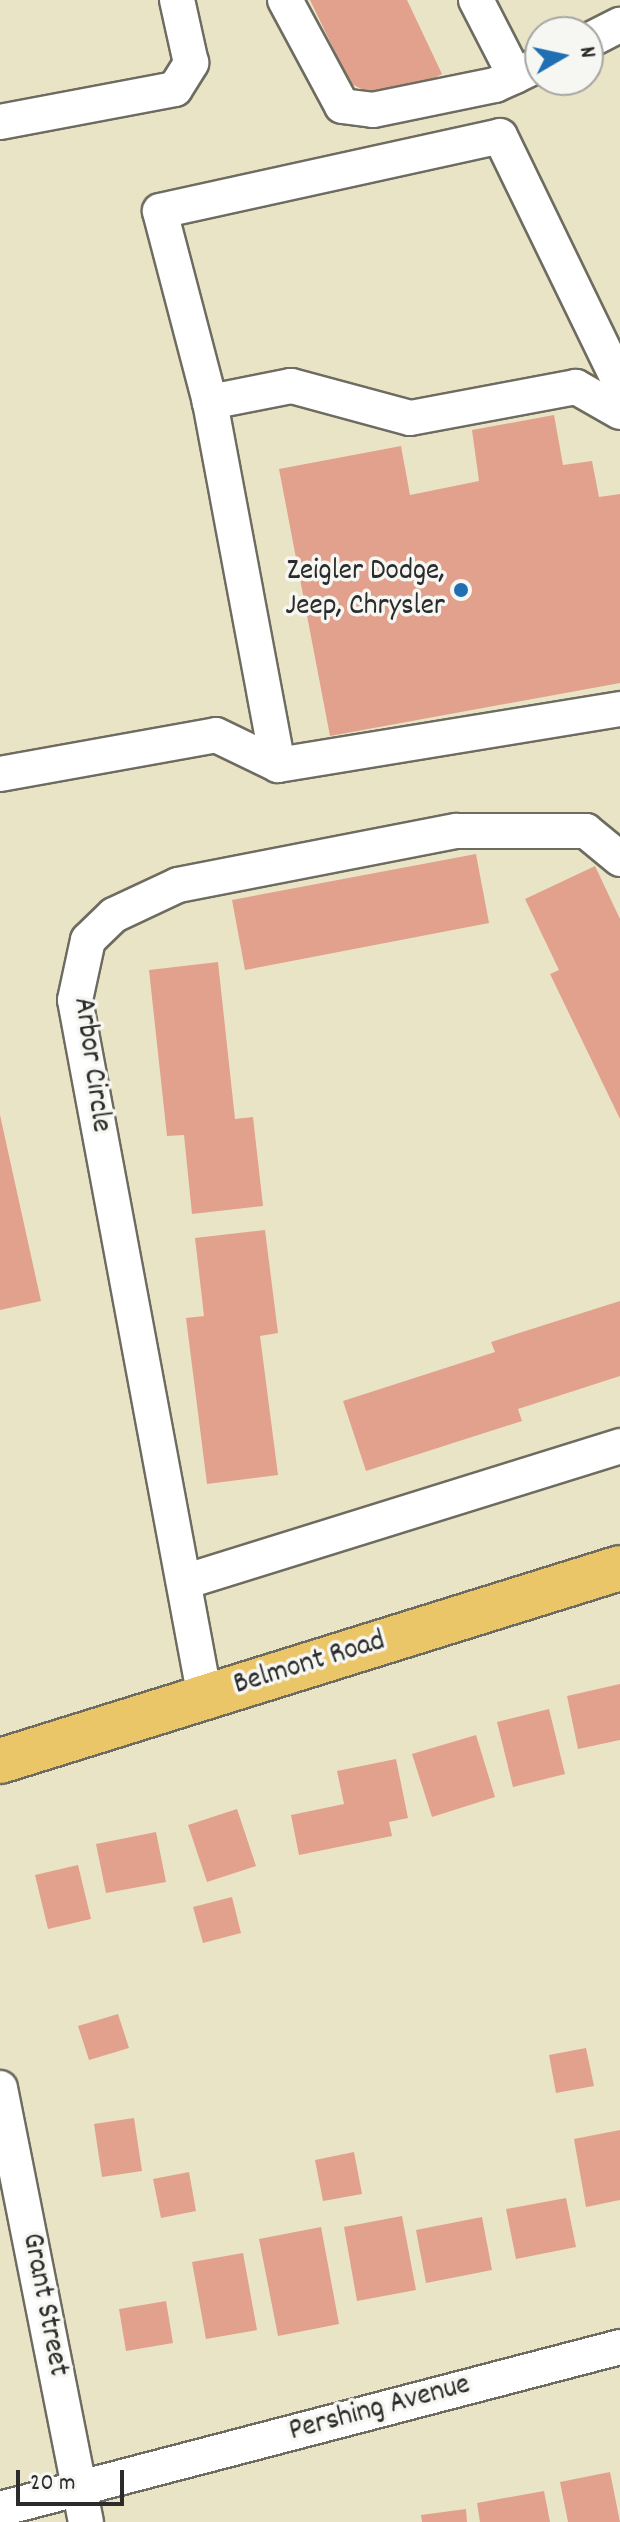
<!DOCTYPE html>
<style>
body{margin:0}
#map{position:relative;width:620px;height:2522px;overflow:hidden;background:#eae4c6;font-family:Dekko,sans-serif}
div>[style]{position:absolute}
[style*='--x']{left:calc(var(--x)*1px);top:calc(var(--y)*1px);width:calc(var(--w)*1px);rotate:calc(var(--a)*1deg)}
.building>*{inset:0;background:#e1a18d}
.roads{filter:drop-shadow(2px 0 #6e6c61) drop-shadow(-2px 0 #6e6c61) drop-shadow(0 2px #6e6c61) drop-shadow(0 -2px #6e6c61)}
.minor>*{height:34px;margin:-17px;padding:0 17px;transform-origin:17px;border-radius:17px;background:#fff}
.major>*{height:44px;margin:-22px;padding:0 22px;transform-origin:22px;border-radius:22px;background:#ebc669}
.dots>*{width:22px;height:22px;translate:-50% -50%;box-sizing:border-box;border:4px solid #f6f6f2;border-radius:50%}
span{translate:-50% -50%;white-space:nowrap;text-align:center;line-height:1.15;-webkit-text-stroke:7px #f6f6f2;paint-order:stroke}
.poi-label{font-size:30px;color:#2b2b2b}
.right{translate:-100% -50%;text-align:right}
.street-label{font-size:30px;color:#2b2b2b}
.north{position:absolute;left:524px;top:16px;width:80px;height:80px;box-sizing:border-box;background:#f6f6f2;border:2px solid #a5a5a2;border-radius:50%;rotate:81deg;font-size:22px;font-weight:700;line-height:32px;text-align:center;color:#2b2b2b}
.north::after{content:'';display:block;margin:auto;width:28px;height:36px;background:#1f6fb2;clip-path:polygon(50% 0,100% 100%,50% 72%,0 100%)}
.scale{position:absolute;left:16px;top:2470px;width:108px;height:36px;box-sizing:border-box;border:4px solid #2b2b2b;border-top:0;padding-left:10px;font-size:24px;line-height:28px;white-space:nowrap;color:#2b2b2b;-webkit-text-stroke:6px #f6f6f2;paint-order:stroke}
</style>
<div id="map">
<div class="building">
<div style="clip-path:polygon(310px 0,407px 0,442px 74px,426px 83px,367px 92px,350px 83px)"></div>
<div style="clip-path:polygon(554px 415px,563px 465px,592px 461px,599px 497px,620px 494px,620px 683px,330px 736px,279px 469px,401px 446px,410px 495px,479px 481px,472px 430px)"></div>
<div style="clip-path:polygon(476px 854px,489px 923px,245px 970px,232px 900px)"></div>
<div style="clip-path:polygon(595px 866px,620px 919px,620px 1119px,550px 974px,559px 970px,525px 899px)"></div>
<div style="clip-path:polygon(218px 962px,235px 1119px,253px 1117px,263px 1206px,192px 1214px,184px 1135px,167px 1136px,149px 970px)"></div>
<div style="clip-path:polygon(0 1115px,41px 1301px,0 1310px)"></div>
<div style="clip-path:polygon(265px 1230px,278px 1333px,260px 1336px,278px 1475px,207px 1484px,186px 1318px,204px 1316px,195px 1238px)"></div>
<div style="clip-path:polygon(620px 1301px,620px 1376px,518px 1409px,522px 1421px,366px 1471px,343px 1401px,495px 1352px,491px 1342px)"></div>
<div style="clip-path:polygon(620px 1684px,620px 1740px,578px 1749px,567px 1696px)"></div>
<div style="clip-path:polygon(549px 1709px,565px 1774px,513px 1787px,497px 1722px)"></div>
<div style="clip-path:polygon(476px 1735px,495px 1797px,432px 1817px,412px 1754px)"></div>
<div style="clip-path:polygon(396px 1759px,408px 1818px,389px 1822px,392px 1836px,299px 1855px,291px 1815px,344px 1804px,337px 1771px)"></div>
<div style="clip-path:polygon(237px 1809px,256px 1866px,207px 1882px,188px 1825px)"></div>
<div style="clip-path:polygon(156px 1832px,166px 1882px,106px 1893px,96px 1844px)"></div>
<div style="clip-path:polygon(78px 1865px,91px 1919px,48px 1929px,35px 1875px)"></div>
<div style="clip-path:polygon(232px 1897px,241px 1933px,203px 1943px,193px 1907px)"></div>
<div style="clip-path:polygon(118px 2014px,129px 2048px,89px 2060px,78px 2026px)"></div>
<div style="clip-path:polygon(586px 2048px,594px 2086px,556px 2093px,549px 2055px)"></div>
<div style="clip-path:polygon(134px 2118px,142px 2171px,102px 2177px,94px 2124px)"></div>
<div style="clip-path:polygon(620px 2130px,620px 2200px,586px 2207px,574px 2139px)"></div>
<div style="clip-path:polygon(354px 2152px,362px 2194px,323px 2201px,315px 2160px)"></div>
<div style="clip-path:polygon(189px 2172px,196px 2211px,161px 2218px,153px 2179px)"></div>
<div style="clip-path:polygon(566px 2198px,576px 2247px,516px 2259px,506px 2209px)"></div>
<div style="clip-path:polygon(402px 2216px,416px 2290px,357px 2301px,344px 2227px)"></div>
<div style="clip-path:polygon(482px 2217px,492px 2270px,426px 2283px,416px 2230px)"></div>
<div style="clip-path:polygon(321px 2227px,339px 2324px,278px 2336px,259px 2239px)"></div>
<div style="clip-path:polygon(243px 2253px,257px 2330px,206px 2339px,192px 2262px)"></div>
<div style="clip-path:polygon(166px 2301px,173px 2343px,126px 2351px,119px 2309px)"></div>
<div style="clip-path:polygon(610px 2472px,620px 2522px,568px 2522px,560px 2482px)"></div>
<div style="clip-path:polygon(544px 2491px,550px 2522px,480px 2522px,477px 2503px)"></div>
<div style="clip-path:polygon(466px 2509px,467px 2522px,422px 2522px,421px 2515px)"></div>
</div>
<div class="roads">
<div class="minor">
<div style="--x:285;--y:0;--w:120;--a:61.7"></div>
<div style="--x:342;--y:106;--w:31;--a:7"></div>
<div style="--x:373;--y:110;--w:125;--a:-11.6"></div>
<div style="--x:495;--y:85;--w:22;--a:-24"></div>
<div style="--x:476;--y:0;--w:85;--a:62.8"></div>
<div style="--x:515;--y:76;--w:28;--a:-26"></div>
<div style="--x:588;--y:41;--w:36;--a:-27"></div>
<div style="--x:0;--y:122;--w:178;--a:-10.7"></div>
<div style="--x:175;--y:89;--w:31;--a:-58"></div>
<div style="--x:191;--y:63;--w:65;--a:-102.5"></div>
<div style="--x:210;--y:402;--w:197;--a:-104.7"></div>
<div style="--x:160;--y:211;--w:348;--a:-12.4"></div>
<div style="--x:500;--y:136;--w:275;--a:64.1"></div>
<div style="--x:620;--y:412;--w:51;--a:-150.4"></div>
<div style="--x:576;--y:387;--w:169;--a:169.4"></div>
<div style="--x:410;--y:418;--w:123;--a:-164.9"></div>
<div style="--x:291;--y:386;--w:83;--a:168.8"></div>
<div style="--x:210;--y:402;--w:369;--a:79.4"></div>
<div style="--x:278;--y:765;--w:347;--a:-9.3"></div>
<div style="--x:0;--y:774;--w:219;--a:-10.2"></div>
<div style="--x:216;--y:735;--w:69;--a:25.8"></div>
<div style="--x:184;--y:1582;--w:457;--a:-17.3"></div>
<div style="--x:205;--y:1698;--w:710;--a:-100.55"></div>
<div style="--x:75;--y:1000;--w:61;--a:-77.8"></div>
<div style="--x:88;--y:940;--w:36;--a:-44"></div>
<div style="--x:114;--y:915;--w:71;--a:-25.1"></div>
<div style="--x:178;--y:885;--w:284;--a:-11"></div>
<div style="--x:457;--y:831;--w:129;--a:0"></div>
<div style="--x:586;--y:831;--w:44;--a:39.5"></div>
<div style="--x:0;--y:2088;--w:442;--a:78.8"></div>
<div style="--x:0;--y:2509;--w:641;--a:-14.64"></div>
</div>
<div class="major">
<div style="--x:0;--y:1761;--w:649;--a:-17.29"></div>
</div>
</div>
<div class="dots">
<div style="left:461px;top:590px;background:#1f6fb2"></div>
</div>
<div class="poi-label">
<span class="right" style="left:445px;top:590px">Zeigler Dodge,<br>Jeep, Chrysler</span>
</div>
<div class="street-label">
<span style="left:90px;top:1065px;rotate:82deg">Arbor Circle</span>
<span style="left:310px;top:1665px;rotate:-17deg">Belmont Road</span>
<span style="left:43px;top:2305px;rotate:79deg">Grant Street</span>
<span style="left:380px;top:2410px;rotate:-15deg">Pershing Avenue</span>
</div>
<div class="north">N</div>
<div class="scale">20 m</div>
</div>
